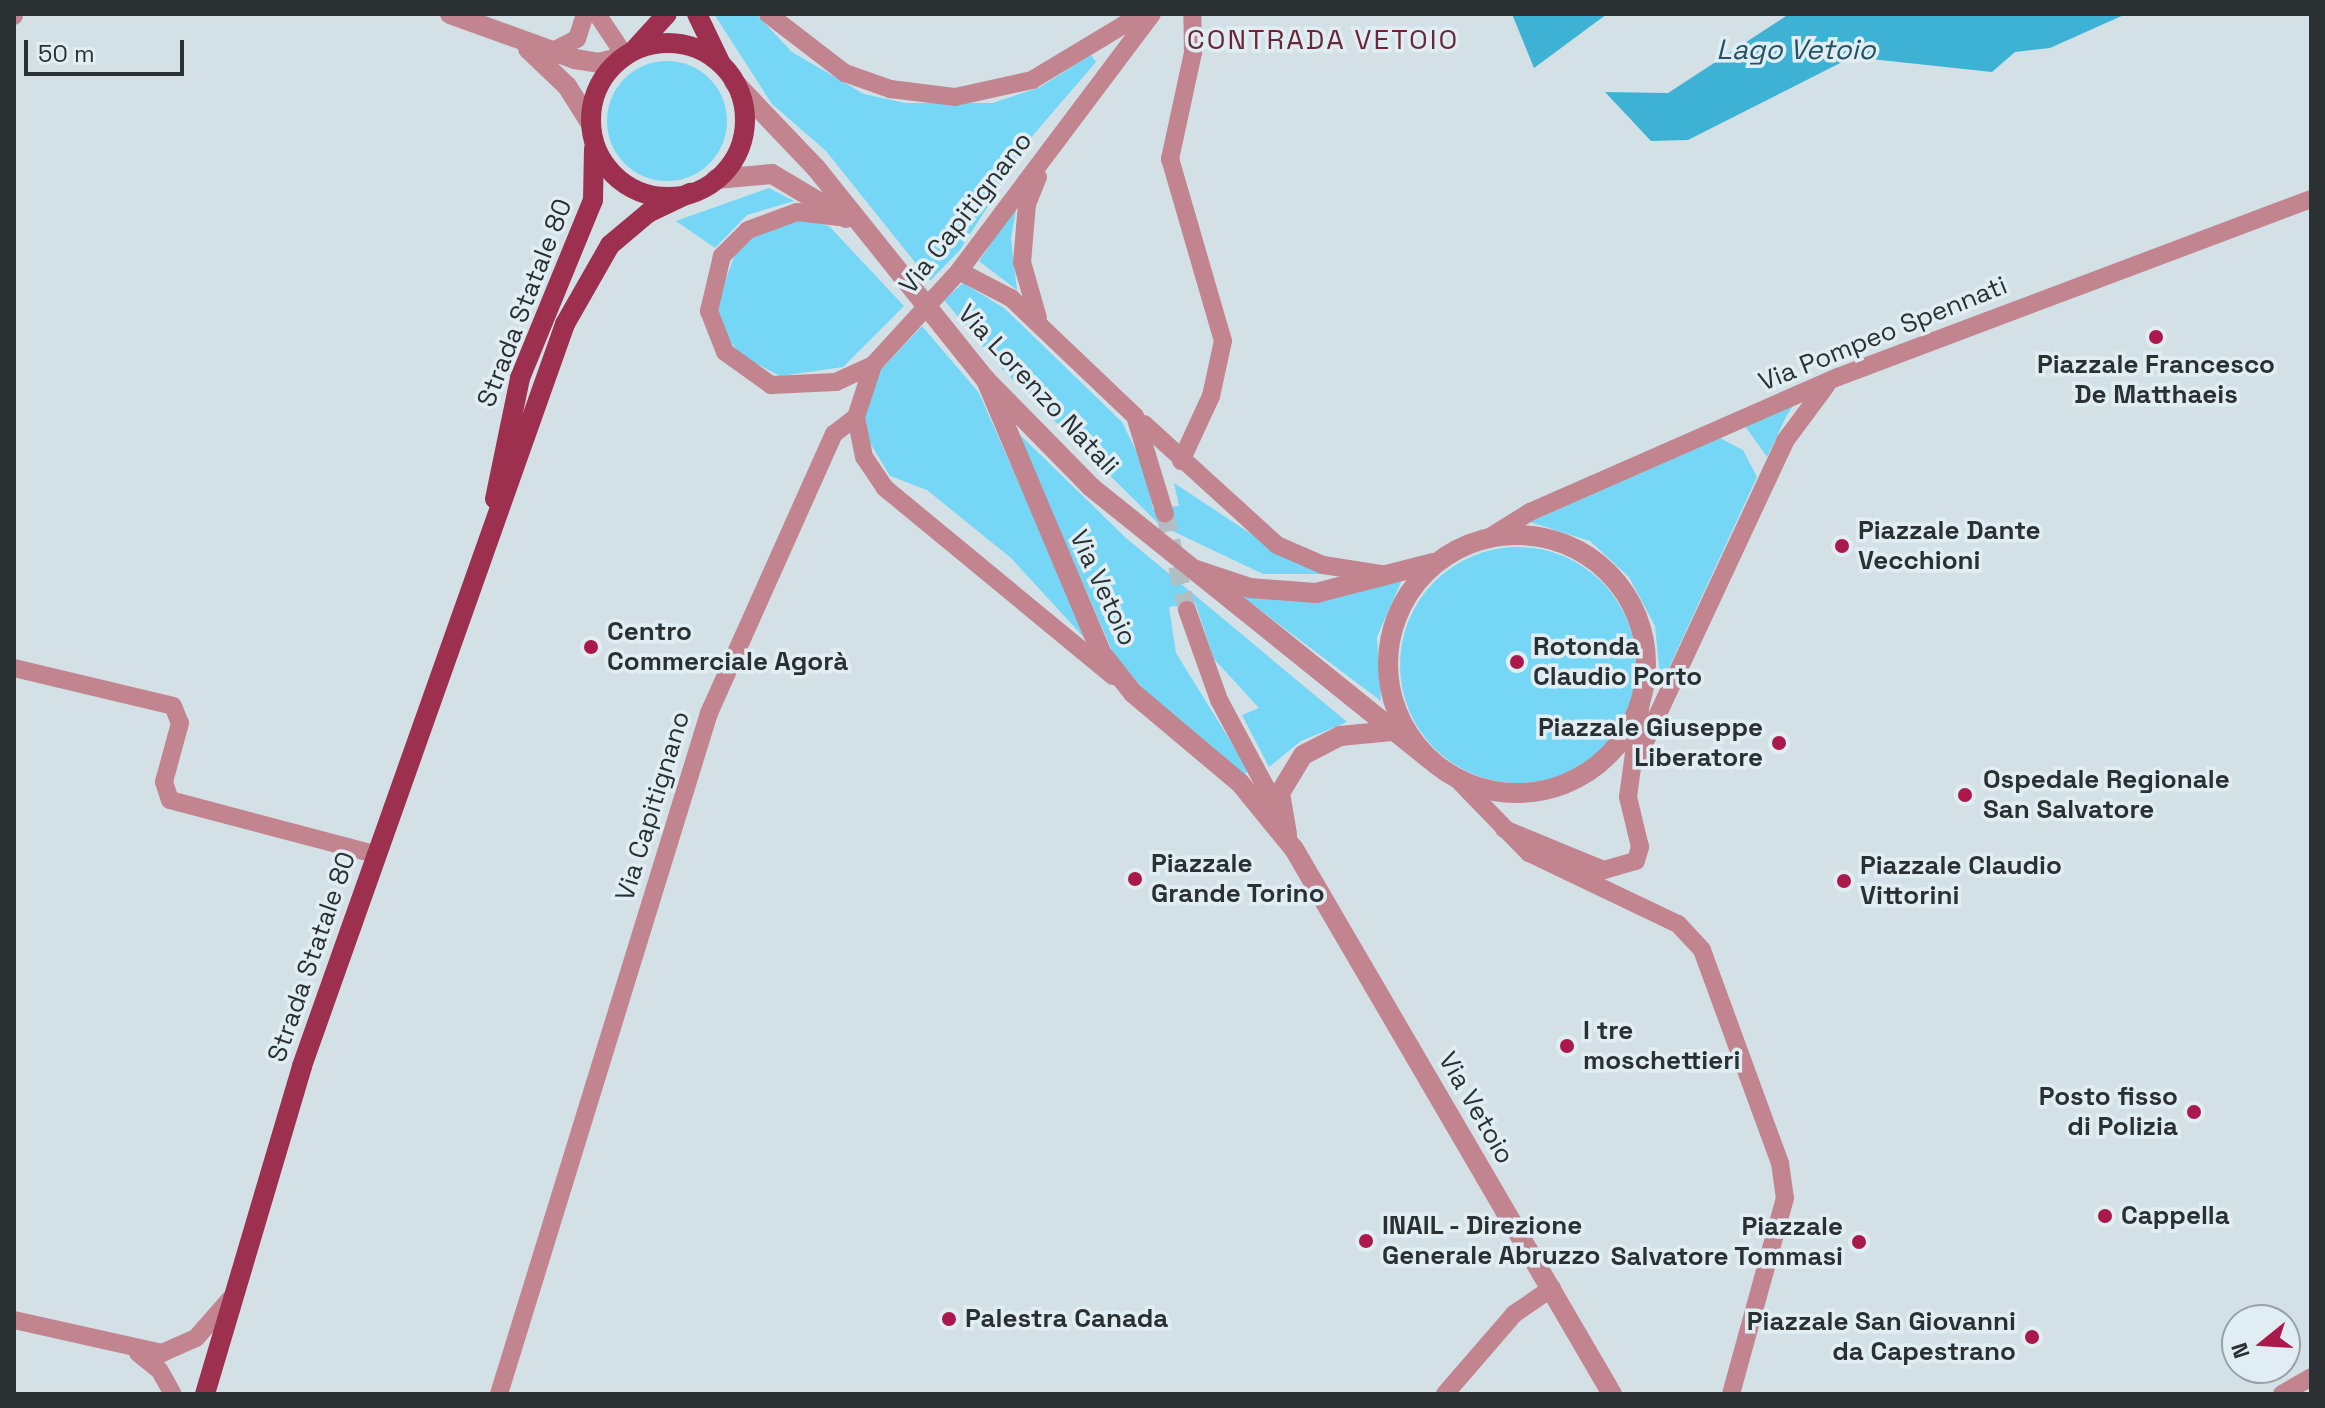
<!DOCTYPE html>
<meta charset="utf-8">
<style>
body{margin:0}
#map{position:relative;width:2325px;height:1408px;overflow:hidden;background:#d3e1e6;font-family:"Space Grotesk",sans-serif}
div>[style]{position:absolute}
[style*='--x']{left:calc(var(--x)*1px);top:calc(var(--y)*1px);width:calc(var(--w)*1px);rotate:calc(var(--a)*1deg)}
.green>*{inset:0;background:#75d6f6}
.round{border-radius:50%}
.water>*{inset:0;background:#3eb2d4}
.minor-tunnel>*{height:18px;margin-top:-9px;transform-origin:0;background:repeating-linear-gradient(90deg,#b1bec2 0 18px,transparent 0 27px)}
.minor>*{height:18px;margin:-9px;padding:0 9px;transform-origin:9px;border-radius:9px;background:#c2848f}
.tertiary>*{height:20px;margin:-10px;padding:0 10px;transform-origin:10px;border-radius:10px;background:#c2848f}
.tertiary>.ring{margin:-10px;padding:0;box-sizing:content-box;background:none;border:20px solid #c2848f;border-radius:50%}
.primary>*{height:20px;margin:-10px;padding:0 10px;transform-origin:10px;border-radius:10px;background:#9e304f}
.primary>.ring{margin:-10px;padding:0;box-sizing:content-box;background:none;border:20px solid #9e304f;border-radius:50%}
.dots>*{width:22px;height:22px;translate:-50% -50%;box-sizing:border-box;border:4px solid #e0eef4;border-radius:50%}
span{translate:-50% -50%;white-space:nowrap;text-align:center;line-height:1.15;-webkit-text-stroke:7px #e0eef4;paint-order:stroke}
.street-label{font-size:26px;color:#2b3032}
.poi-label{font-size:26px;color:#2b3032;font-weight:700}
.left{translate:0 -50%;text-align:left}
.right{translate:-100% -50%;text-align:right}
.neighbourhood-label{font-size:28px;color:#6b2637;letter-spacing:2px}
.water-label{font-size:28px;color:#245463;font-style:italic}
.frame{position:absolute;inset:0;border:16px solid #2b3032;pointer-events:none}
.north{position:absolute;left:2221px;top:1304px;width:80px;height:80px;box-sizing:border-box;background:#e0eef4;border:2px solid #98a2a6;border-radius:50%;rotate:252deg;font-size:22px;font-weight:700;line-height:32px;text-align:center;color:#2b3032}
.north::after{content:'';display:block;margin:auto;width:28px;height:36px;background:#ab184c;clip-path:polygon(50% 0,100% 100%,50% 72%,0 100%)}
.scale{position:absolute;left:24px;top:40px;width:160px;height:36px;box-sizing:border-box;border:4px solid #2b3032;border-top:0;padding-left:10px;font-size:24px;line-height:28px;white-space:nowrap;color:#2b3032;-webkit-text-stroke:6px #e0eef4;paint-order:stroke}
</style>
<div id="map">
<div class="green">
<div style="clip-path:polygon(714px 14px,756px 14px,792px 52px,864px 94px,905px 103px,993px 103px,1040px 87px,1091px 55px,1096px 62px,1034px 134px,960px 250px,930px 281px,826px 151px,772px 104px)"></div>
<div class="round" style="left:607px;top:61px;width:120px;height:120px"></div>
<div style="clip-path:polygon(769px 188px,794px 201px,747px 215px,715px 248px,676px 221px)"></div>
<div style="clip-path:polygon(1017px 205px,1011px 238px,1017px 290px,979px 261px)"></div>
<div style="clip-path:polygon(802px 218px,829px 226px,904px 306px,843px 367px,780px 376px,742px 356px,723px 333px,716px 306px,737px 249px,754px 234px)"></div>
<div style="clip-path:polygon(963px 283px,1004px 308px,1122px 422px,1145px 469px,1153px 509px,1179px 506px,1174px 483px,1274px 549px,1337px 574px,1263px 574px,1160px 525px,1001px 368px,944px 300px)"></div>
<div style="clip-path:polygon(922px 326px,979px 393px,1090px 644px,1011px 558px,927px 490px,890px 476px,870px 443px,865px 415px,878px 373px)"></div>
<div style="clip-path:polygon(1794px 404px,1786px 417px,1767px 457px,1745px 426px)"></div>
<div style="clip-path:polygon(1017px 432px,1126px 538px,1347px 722px,1301px 741px,1269px 767px,1242px 715px,1259px 708px,1214px 659px,1195px 602px,1169px 607px,1176px 653px,1249px 771px,1243px 775px,1152px 699px,1114px 655px)"></div>
<div style="clip-path:polygon(1720px 438px,1743px 450px,1757px 477px,1661px 685px,1655px 626px,1629px 577px,1590px 541px,1530px 522px)"></div>
<div class="round" style="left:1400px;top:547px;width:236px;height:236px"></div>
<div style="clip-path:polygon(1402px 580px,1377px 637px,1381px 701px,1240px 595px,1312px 602px)"></div>
</div>
<div class="water">
<div style="clip-path:polygon(1512px 14px,1607px 14px,1534px 68px)"></div>
<div style="clip-path:polygon(1789px 14px,2126px 14px,2050px 48px,2015px 52px,1992px 72px,1852px 57px,1688px 140px,1651px 141px,1605px 92px,1668px 93px)"></div>
</div>
<div class="minor-tunnel">
<div style="--x:1165;--y:514;--w:98;--a:77.1"></div>
</div>
<div class="minor">
<div style="--x:597;--y:14;--w:50;--a:56.3"></div>
<div style="--x:768;--y:14;--w:97;--a:37.5"></div>
<div style="--x:845;--y:73;--w:48;--a:19.6"></div>
<div style="--x:890;--y:89;--w:65;--a:7"></div>
<div style="--x:955;--y:97;--w:79;--a:-12.4"></div>
<div style="--x:1032;--y:80;--w:128;--a:-31"></div>
<div style="--x:14;--y:16;--w:2;--a:-90"></div>
<div style="--x:551;--y:52;--w:29;--a:-27"></div>
<div style="--x:577;--y:39;--w:26;--a:-72"></div>
<div style="--x:1038;--y:177;--w:29;--a:112"></div>
<div style="--x:1027;--y:204;--w:58;--a:94.9"></div>
<div style="--x:1022;--y:262;--w:58;--a:74.1"></div>
<div style="--x:839;--y:217;--w:42;--a:-173.2"></div>
<div style="--x:797;--y:212;--w:52;--a:159.8"></div>
<div style="--x:748;--y:230;--w:37;--a:135"></div>
<div style="--x:722;--y:256;--w:57;--a:103.3"></div>
<div style="--x:709;--y:311;--w:44;--a:68.7"></div>
<div style="--x:725;--y:352;--w:57;--a:35.7"></div>
<div style="--x:771;--y:385;--w:65;--a:-2.6"></div>
<div style="--x:836;--y:382;--w:41;--a:-24.7"></div>
<div style="--x:959;--y:271;--w:59;--a:27.4"></div>
<div style="--x:1011;--y:298;--w:171;--a:43.6"></div>
<div style="--x:1135;--y:416;--w:102;--a:73"></div>
<div style="--x:1144;--y:424;--w:180;--a:42.3"></div>
<div style="--x:1277;--y:545;--w:50;--a:23.5"></div>
<div style="--x:1323;--y:565;--w:60;--a:8.7"></div>
<div style="--x:1181;--y:461;--w:72;--a:-65.2"></div>
<div style="--x:1211;--y:396;--w:56;--a:-77.7"></div>
<div style="--x:1223;--y:341;--w:190;--a:-106.2"></div>
<div style="--x:1170;--y:159;--w:108;--a:-77.8"></div>
<div style="--x:1193;--y:53;--w:39;--a:-91"></div>
<div style="--x:1490;--y:537;--w:47;--a:-32"></div>
<div style="--x:1530;--y:512;--w:336;--a:-23.7"></div>
<div style="--x:1838;--y:377;--w:505;--a:-20.62"></div>
<div style="--x:1187;--y:610;--w:96;--a:70.4"></div>
<div style="--x:1219;--y:700;--w:129;--a:61.8"></div>
<div style="--x:14;--y:668;--w:163;--a:13.4"></div>
<div style="--x:173;--y:706;--w:18;--a:68"></div>
<div style="--x:180;--y:723;--w:61;--a:105.2"></div>
<div style="--x:164;--y:782;--w:19;--a:72"></div>
<div style="--x:170;--y:800;--w:212;--a:14.8"></div>
<div style="--x:1113;--y:676;--w:296;--a:-140.5"></div>
<div style="--x:885;--y:488;--w:37;--a:-124"></div>
<div style="--x:864;--y:457;--w:41;--a:-101.3"></div>
<div style="--x:856;--y:417;--w:55;--a:-71.9"></div>
<div style="--x:873;--y:365;--w:127;--a:-47.5"></div>
<div style="--x:959;--y:271;--w:321;--a:-53.1"></div>
<div style="--x:1617;--y:747;--w:38;--a:-43"></div>
<div style="--x:1637;--y:759;--w:351;--a:-65"></div>
<div style="--x:1785;--y:441;--w:69;--a:-53.3"></div>
<div style="--x:1458;--y:780;--w:102;--a:45.8"></div>
<div style="--x:1529;--y:853;--w:165;--a:25.5"></div>
<div style="--x:1678;--y:924;--w:35;--a:47"></div>
<div style="--x:1702;--y:950;--w:227;--a:69.9"></div>
<div style="--x:1780;--y:1163;--w:35;--a:82"></div>
<div style="--x:1785;--y:1198;--w:203;--a:105.4"></div>
<div style="--x:1504;--y:829;--w:108;--a:22.3"></div>
<div style="--x:1604;--y:870;--w:33;--a:-16"></div>
<div style="--x:1636;--y:861;--w:15;--a:-74"></div>
<div style="--x:1640;--y:847;--w:51;--a:-103.5"></div>
<div style="--x:1628;--y:797;--w:96;--a:-82.2"></div>
<div style="--x:14;--y:1320;--w:152;--a:12.6"></div>
<div style="--x:162;--y:1353;--w:37;--a:-24"></div>
<div style="--x:196;--y:1338;--w:52;--a:-48.9"></div>
<div style="--x:138;--y:1353;--w:28;--a:39"></div>
<div style="--x:160;--y:1371;--w:26;--a:61"></div>
<div style="--x:499;--y:1394;--w:713;--a:-72.86"></div>
<div style="--x:709;--y:713;--w:306;--a:-65.9"></div>
<div style="--x:834;--y:434;--w:28;--a:-38"></div>
<div style="--x:1445;--y:1394;--w:106;--a:-49.2"></div>
<div style="--x:1514;--y:1314;--w:46;--a:-34.4"></div>
<div style="--x:2282;--y:1394;--w:34;--a:-30"></div>
</div>
<div class="tertiary">
<div style="--x:450;--y:14;--w:133;--a:19.8"></div>
<div style="--x:575;--y:59;--w:24;--a:9"></div>
<div style="--x:599;--y:63;--w:27;--a:-15"></div>
<div style="--x:528;--y:49;--w:54;--a:43.5"></div>
<div style="--x:567;--y:86;--w:45;--a:57.7"></div>
<div style="--x:734;--y:82;--w:119;--a:46.4"></div>
<div style="--x:816;--y:168;--w:272;--a:51.3"></div>
<div style="--x:986;--y:380;--w:150;--a:45.5"></div>
<div style="--x:1091;--y:487;--w:434;--a:38.8"></div>
<div style="--x:716;--y:179;--w:56;--a:-5.1"></div>
<div style="--x:772;--y:174;--w:86;--a:30.7"></div>
<div style="--x:986;--y:380;--w:298;--a:67.1"></div>
<div style="--x:1102;--y:654;--w:50;--a:51.5"></div>
<div style="--x:1133;--y:693;--w:140;--a:40.1"></div>
<div style="--x:1240;--y:783;--w:85;--a:50.7"></div>
<div style="--x:1294;--y:849;--w:631;--a:59.74"></div>
<div class="ring" style="left:1388px;top:535px;width:238px;height:238px"></div>
<div style="--x:1196;--y:570;--w:57;--a:18.4"></div>
<div style="--x:1250;--y:588;--w:66;--a:4.3"></div>
<div style="--x:1316;--y:593;--w:121;--a:-14.4"></div>
<div style="--x:1287;--y:834;--w:42;--a:-99.7"></div>
<div style="--x:1280;--y:793;--w:44;--a:-58.8"></div>
<div style="--x:1303;--y:755;--w:42;--a:-27.2"></div>
<div style="--x:1340;--y:736;--w:52;--a:-5.5"></div>
</div>
<div class="primary">
<div style="--x:697;--y:14;--w:53;--a:64.4"></div>
<div class="ring" style="left:591px;top:43px;width:134px;height:134px"></div>
<div style="--x:635;--y:49;--w:47;--a:-47.6"></div>
<div style="--x:495;--y:499;--w:124;--a:-78.3"></div>
<div style="--x:520;--y:378;--w:192;--a:-67.7"></div>
<div style="--x:593;--y:200;--w:51;--a:-88.9"></div>
<div style="--x:205;--y:1394;--w:342;--a:-73.5"></div>
<div style="--x:302;--y:1066;--w:787;--a:-70.48"></div>
<div style="--x:565;--y:324;--w:91;--a:-60.3"></div>
<div style="--x:610;--y:245;--w:50;--a:-40.1"></div>
<div style="--x:648;--y:213;--w:47;--a:-25.5"></div>
</div>
<div class="dots">
<div style="left:2156px;top:337px;background:#ab184c"></div>
<div style="left:1842px;top:546px;background:#ab184c"></div>
<div style="left:591px;top:647px;background:#ab184c"></div>
<div style="left:1517px;top:662px;background:#ab184c"></div>
<div style="left:1779px;top:743px;background:#ab184c"></div>
<div style="left:1965px;top:795px;background:#ab184c"></div>
<div style="left:1135px;top:879px;background:#ab184c"></div>
<div style="left:1844px;top:881px;background:#ab184c"></div>
<div style="left:1567px;top:1046px;background:#ab184c"></div>
<div style="left:2194px;top:1112px;background:#ab184c"></div>
<div style="left:2105px;top:1216px;background:#ab184c"></div>
<div style="left:1366px;top:1241px;background:#ab184c"></div>
<div style="left:1859px;top:1242px;background:#ab184c"></div>
<div style="left:949px;top:1319px;background:#ab184c"></div>
<div style="left:2032px;top:1337px;background:#ab184c"></div>
</div>
<div class="street-label">
<span style="left:966px;top:213px;rotate:-52deg">Via Capitignano</span>
<span style="left:525px;top:303px;rotate:-69deg">Strada Statale 80</span>
<span style="left:1883px;top:334px;rotate:-22deg">Via Pompeo Spennati</span>
<span style="left:1038px;top:390px;rotate:47deg">Via Lorenzo Natali</span>
<span style="left:1103px;top:588px;rotate:65deg">Via Vetoio</span>
<span style="left:653px;top:806px;rotate:-73deg">Via Capitignano</span>
<span style="left:312px;top:957px;rotate:-71deg">Strada Statale 80</span>
<span style="left:1476px;top:1108px;rotate:60deg">Via Vetoio</span>
</div>
<div class="poi-label">
<span style="left:2156px;top:380px">Piazzale Francesco<br>De Matthaeis</span>
<span class="left" style="left:1858px;top:546px">Piazzale Dante<br>Vecchioni</span>
<span class="left" style="left:607px;top:647px">Centro<br>Commerciale Agorà</span>
<span class="left" style="left:1533px;top:662px">Rotonda<br>Claudio Porto</span>
<span class="right" style="left:1763px;top:743px">Piazzale Giuseppe<br>Liberatore</span>
<span class="left" style="left:1983px;top:795px">Ospedale Regionale<br>San Salvatore</span>
<span class="left" style="left:1151px;top:879px">Piazzale<br>Grande Torino</span>
<span class="left" style="left:1860px;top:881px">Piazzale Claudio<br>Vittorini</span>
<span class="left" style="left:1583px;top:1046px">I tre<br>moschettieri</span>
<span class="right" style="left:2178px;top:1112px">Posto fisso<br>di Polizia</span>
<span class="left" style="left:2121px;top:1216px">Cappella</span>
<span class="left" style="left:1382px;top:1241px">INAIL - Direzione<br>Generale Abruzzo</span>
<span class="right" style="left:1843px;top:1242px">Piazzale<br>Salvatore Tommasi</span>
<span class="left" style="left:965px;top:1319px">Palestra Canada</span>
<span class="right" style="left:2016px;top:1337px">Piazzale San Giovanni<br>da Capestrano</span>
</div>
<div class="neighbourhood-label">
<span style="left:1323px;top:39px">CONTRADA VETOIO</span>
</div>
<div class="water-label">
<span style="left:1796px;top:49px">Lago Vetoio</span>
</div>
<div class="frame"></div>
<div class="north">N</div>
<div class="scale">50 m</div>
</div>
